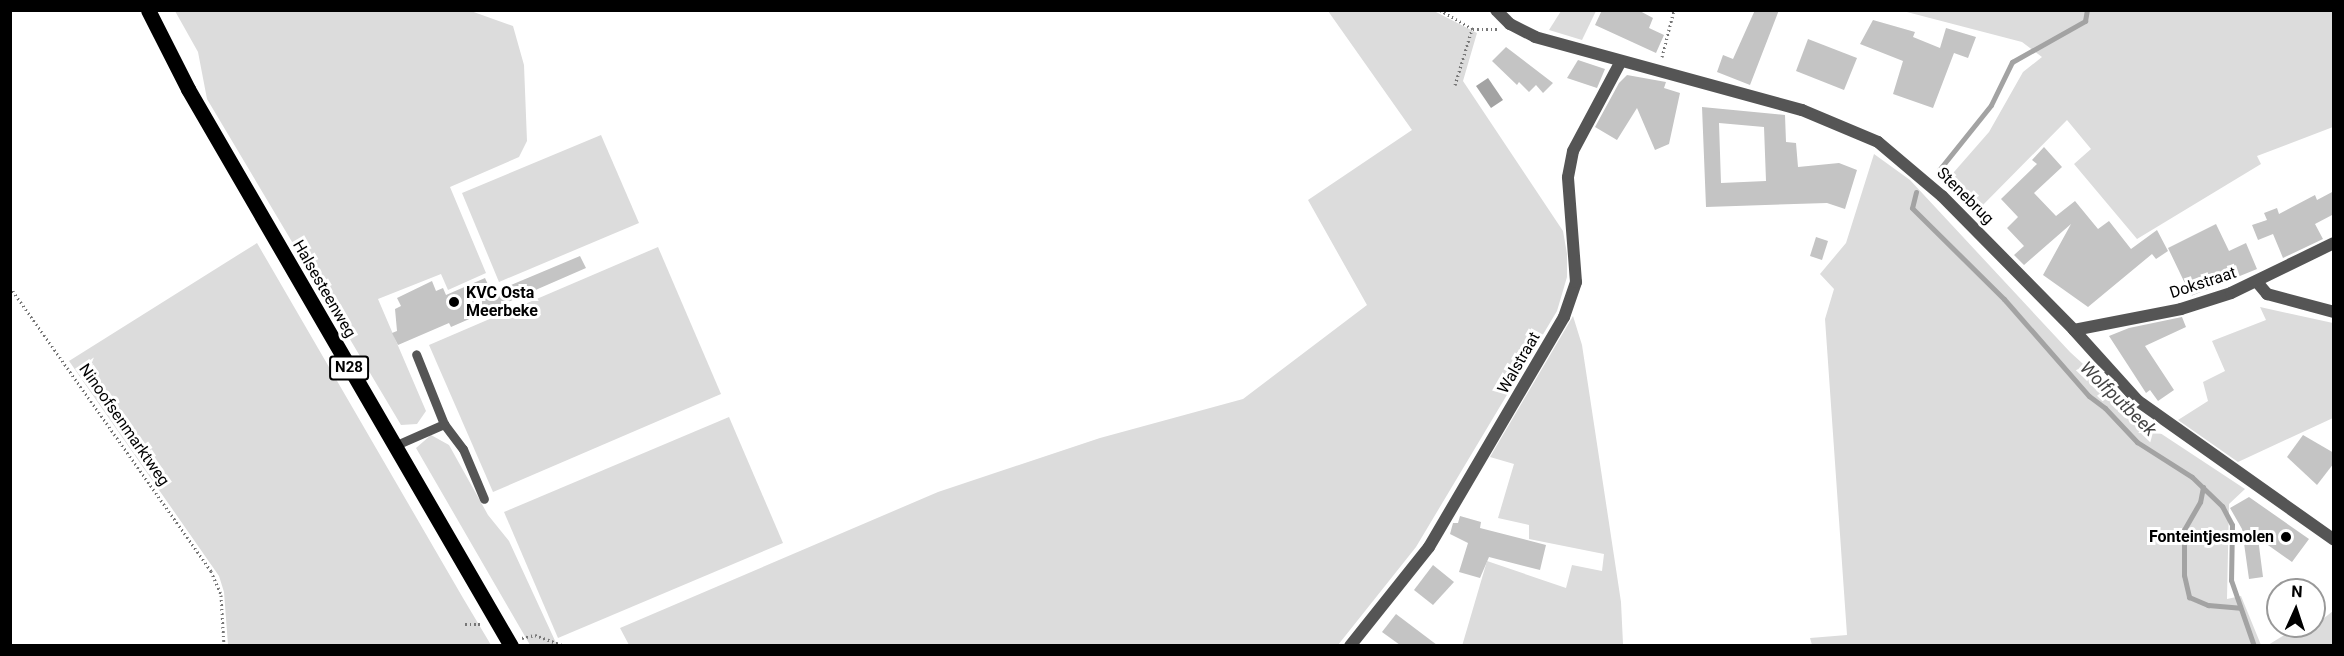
<!DOCTYPE html>
<style>
body{margin:0}
#map{position:relative;width:2344px;height:656px;overflow:hidden;background:#fff;font-family:Roboto,sans-serif}
div>[style]{position:absolute}
[style*='--x']{left:calc(var(--x)*1px);top:calc(var(--y)*1px);width:calc(var(--w)*1px);rotate:calc(var(--a)*1deg)}
.green>*{inset:0;background:#dcdcdc}
.water>*{inset:0;background:#a3a3a3}
.stream>*{height:5px;margin:-2.5px;padding:0 2.5px;transform-origin:2.5px;border-radius:2.5px;background:#a3a3a3}
.building>*{inset:0;background:#c4c4c4}
.path>*{height:3px;margin-top:-1.5px;transform-origin:0;background:repeating-linear-gradient(90deg,#777 0 1.5px,transparent 0 4.5px)}
.lane>*{height:9px;margin:-4.5px;padding:0 4.5px;transform-origin:4.5px;border-radius:4.5px;background:#555}
.street>*{height:12px;margin:-6px;padding:0 6px;transform-origin:6px;border-radius:6px;background:#555}
.primary>*{height:15px;margin:-7.5px;padding:0 7.5px;transform-origin:7.5px;border-radius:7.5px;background:#000}
.dots>*{width:16px;height:16px;translate:-50% -50%;box-sizing:border-box;border:3px solid #fff;border-radius:50%}
span{translate:-50% -50%;white-space:nowrap;text-align:center;line-height:1.15;-webkit-text-stroke:6px #fff;paint-order:stroke}
.shield-label span{padding:2px 4px;background:#fff;border:2px solid;border-radius:4px;-webkit-text-stroke-width:0}
.shield-label{font-size:15px;color:#000;font-weight:700}
.street-label{font-size:16px;color:#000}
.poi-label{font-size:16px;color:#000;font-weight:700}
.left{translate:0 -50%;text-align:left}
.right{translate:-100% -50%;text-align:right}
.water-label{font-size:18px;color:#444;font-style:italic}
.frame{position:absolute;inset:0;border:12px solid #000;pointer-events:none}
.north{position:absolute;left:2266px;top:578px;width:60px;height:60px;box-sizing:border-box;background:#fff;border:2px solid #999;border-radius:50%;rotate:3deg;font-size:16px;font-weight:700;line-height:24px;text-align:center;color:#000}
.north::after{content:'';display:block;margin:auto;width:21px;height:27px;background:#000;clip-path:polygon(50% 0,100% 100%,50% 72%,0 100%)}
</style>
<div id="map">
<div class="green">
<div style="clip-path:polygon(468px 10px,513px 26px,524px 65px,527px 141px,519px 157px,450px 187px,486px 273px,448px 290px,441px 274px,378px 299px,426px 411px,417px 424px,401px 425px,207px 99px,198px 52px,175px 11px)"></div>
<div style="clip-path:polygon(1328px 11px,1434px 11px,1477px 33px,1463px 81px,1563px 231px,1567px 254px,1567px 277px,1557px 311px,1416px 547px,1338px 645px,629px 645px,620px 628px,938px 492px,1100px 438px,1243px 399px,1367px 305px,1308px 200px,1412px 130px)"></div>
<div style="clip-path:polygon(1561px 11px,1596px 11px,1582px 40px,1549px 30px)"></div>
<div style="clip-path:polygon(1903px 11px,2333px 11px,2333px 127px,2257px 156px,2261px 164px,2137px 239px,2074px 164px,2091px 149px,2067px 120px,1977px 211px,1947px 180px,1989px 132px,2023px 72px,2042px 57px,2022px 42px)"></div>
<div style="clip-path:polygon(601px 135px,639px 223px,499px 282px,462px 193px)"></div>
<div style="clip-path:polygon(1874px 154px,1910px 180px,2070px 352px,2154px 429px,2245px 489px,2229px 504px,2227px 599px,2241px 596px,2261px 645px,1812px 645px,1810px 638px,1847px 635px,1825px 319px,1834px 289px,1820px 274px,1846px 243px)"></div>
<div style="clip-path:polygon(257px 243px,463px 598px,491px 645px,228px 645px,224px 592px,219px 576px,69px 361px)"></div>
<div style="clip-path:polygon(658px 247px,721px 394px,493px 492px,429px 345px)"></div>
<div style="clip-path:polygon(2260px 307px,2333px 323px,2333px 418px,2238px 462px,2178px 420px,2208px 401px,2203px 382px,2225px 371px,2212px 341px,2266px 320px)"></div>
<div style="clip-path:polygon(1573px 316px,1582px 345px,1621px 602px,1623px 644px,1654px 645px,1462px 646px,1487px 561px,1566px 588px,1572px 565px,1602px 571px,1604px 554px,1529px 539px,1529px 525px,1498px 518px,1514px 464px,1490px 457px)"></div>
<div style="clip-path:polygon(729px 417px,783px 543px,558px 638px,504px 512px)"></div>
<div style="clip-path:polygon(431px 435px,449px 445px,488px 515px,509px 541px,557px 645px,530px 645px,416px 448px)"></div>
<div style="clip-path:polygon(2333px 611px,2333px 645px,2268px 645px,2291px 631px,2314px 626px)"></div>
</div>
<div class="water">
<div style="clip-path:polygon(1488px 78px,1503px 100px,1491px 108px,1476px 86px)"></div>
</div>
<div class="stream">
<div style="--x:1939;--y:170;--w:83;--a:-51.3"></div>
<div style="--x:1991;--y:105;--w:48;--a:-64"></div>
<div style="--x:2012;--y:62;--w:84;--a:-29.3"></div>
<div style="--x:2085;--y:21;--w:11;--a:-80"></div>
<div style="--x:1916;--y:192;--w:16;--a:104"></div>
<div style="--x:1912;--y:208;--w:129;--a:44.7"></div>
<div style="--x:2004;--y:299;--w:129;--a:48.8"></div>
<div style="--x:2089;--y:396;--w:20;--a:37"></div>
<div style="--x:2105;--y:408;--w:47;--a:46.7"></div>
<div style="--x:2137;--y:442;--w:65;--a:32.5"></div>
<div style="--x:2192;--y:477;--w:42;--a:44"></div>
<div style="--x:2222;--y:506;--w:21;--a:62"></div>
<div style="--x:2232;--y:525;--w:55;--a:91"></div>
<div style="--x:2231;--y:580;--w:70;--a:70.8"></div>
<div style="--x:2203;--y:487;--w:15;--a:101"></div>
<div style="--x:2200;--y:502;--w:32;--a:120"></div>
<div style="--x:2184;--y:530;--w:45;--a:90"></div>
<div style="--x:2184;--y:575;--w:23;--a:77"></div>
<div style="--x:2189;--y:597;--w:21;--a:23"></div>
<div style="--x:2208;--y:605;--w:32;--a:5"></div>
</div>
<div class="building">
<div style="clip-path:polygon(1602px 10px,1638px 10px,1653px 18px,1649px 28px,1664px 35px,1656px 53px,1595px 25px)"></div>
<div style="clip-path:polygon(1755px 10px,1779px 10px,1750px 85px,1717px 72px,1723px 55px,1733px 59px)"></div>
<div style="clip-path:polygon(1873px 20px,1915px 32px,1913px 37px,1940px 48px,1946px 28px,1976px 37px,1968px 58px,1954px 53px,1933px 108px,1893px 94px,1903px 61px,1860px 44px)"></div>
<div style="clip-path:polygon(1808px 39px,1857px 58px,1844px 90px,1796px 71px)"></div>
<div style="clip-path:polygon(1506px 47px,1553px 83px,1543px 93px,1536px 85px,1529px 92px,1519px 82px,1517px 85px,1492px 61px)"></div>
<div style="clip-path:polygon(1578px 60px,1605px 69px,1597px 88px,1567px 78px)"></div>
<div style="clip-path:polygon(1627px 75px,1666px 82px,1664px 88px,1680px 93px,1669px 144px,1655px 150px,1637px 108px,1617px 140px,1595px 127px,1619px 83px)"></div>
<div style="clip-path:polygon(evenodd,1702px 107px,1785px 115px,1786px 142px,1796px 143px,1798px 167px,1839px 163px,1857px 170px,1845px 209px,1827px 203px,1706px 207px,1702px 107px,1719px 123px,1764px 127px,1766px 181px,1721px 183px,1719px 123px)"></div>
<div style="clip-path:polygon(2044px 147px,2062px 167px,2034px 193px,2056px 216px,2075px 201px,2098px 229px,2109px 221px,2131px 249px,2157px 230px,2168px 251px,2156px 259px,2152px 254px,2088px 307px,2043px 275px,2071px 224px,2024px 265px,2014px 255px,2024px 246px,2007px 228px,2018px 217px,2001px 199px,2037px 164px,2032px 160px)"></div>
<div style="clip-path:polygon(2334px 191px,2334px 214px,2315px 224px,2323px 239px,2283px 258px,2273px 234px,2258px 240px,2252px 225px,2267px 220px,2264px 213px,2277px 208px,2279px 214px,2315px 195px,2317px 200px)"></div>
<div style="clip-path:polygon(2216px 224px,2229px 251px,2246px 243px,2257px 269px,2191px 296px,2168px 248px)"></div>
<div style="clip-path:polygon(1816px 237px,1828px 241px,1822px 260px,1810px 256px)"></div>
<div style="clip-path:polygon(580px 256px,586px 268px,451px 327px,449px 323px,398px 345px,392px 333px,397px 331px,395px 309px,401px 306px,397px 298px,432px 281px,436px 291px,443px 288px,446px 295px,485px 278px,492px 293px)"></div>
<div style="clip-path:polygon(2182px 317px,2186px 327px,2145px 346px,2174px 390px,2158px 401px,2150px 390px,2146px 393px,2109px 336px,2129px 328px)"></div>
<div style="clip-path:polygon(2303px 435px,2334px 453px,2334px 463px,2317px 485px,2287px 457px)"></div>
<div style="clip-path:polygon(2249px 497px,2309px 539px,2292px 562px,2258px 538px,2263px 577px,2249px 579px,2242px 529px,2230px 508px)"></div>
<div style="clip-path:polygon(1460px 516px,1481px 522px,1480px 528px,1546px 545px,1540px 570px,1489px 557px,1480px 578px,1459px 572px,1468px 543px,1450px 534px,1453px 523px,1458px 523px)"></div>
<div style="clip-path:polygon(1433px 565px,1454px 582px,1433px 605px,1414px 590px)"></div>
<div style="clip-path:polygon(1396px 614px,1437px 645px,1400px 645px,1382px 632px)"></div>
</div>
<div class="path">
<div style="--x:1440;--y:10;--w:38;--a:30"></div>
<div style="--x:1473;--y:29;--w:25;--a:0"></div>
<div style="--x:1662;--y:57;--w:49;--a:-75.7"></div>
<div style="--x:1455;--y:85;--w:59;--a:-73.1"></div>
<div style="--x:10;--y:287;--w:348;--a:54.7"></div>
<div style="--x:211;--y:571;--w:26;--a:67"></div>
<div style="--x:221;--y:595;--w:51;--a:86.6"></div>
<div style="--x:465;--y:624;--w:17;--a:0"></div>
<div style="--x:522;--y:638;--w:13;--a:-13"></div>
<div style="--x:535;--y:635;--w:33;--a:20"></div>
</div>
<div class="lane">
<div style="--x:444;--y:424;--w:31;--a:53"></div>
<div style="--x:463;--y:449;--w:54;--a:67.2"></div>
<div style="--x:394;--y:446;--w:55;--a:-23.7"></div>
<div style="--x:444;--y:424;--w:75;--a:-111.8"></div>
</div>
<div class="street">
<div style="--x:1496;--y:10;--w:20;--a:45"></div>
<div style="--x:1510;--y:24;--w:28;--a:27"></div>
<div style="--x:1535;--y:37;--w:277;--a:15.3"></div>
<div style="--x:1802;--y:110;--w:82;--a:22.8"></div>
<div style="--x:1878;--y:142;--w:84;--a:40.2"></div>
<div style="--x:1942;--y:196;--w:188;--a:45.4"></div>
<div style="--x:2074;--y:330;--w:96;--a:48"></div>
<div style="--x:2138;--y:401;--w:240;--a:35.3"></div>
<div style="--x:2257;--y:282;--w:16;--a:50"></div>
<div style="--x:2267;--y:294;--w:69;--a:15"></div>
<div style="--x:2074;--y:330;--w:109;--a:-11.1"></div>
<div style="--x:2181;--y:309;--w:52;--a:-17.7"></div>
<div style="--x:2231;--y:293;--w:114;--a:-25.9"></div>
<div style="--x:1350;--y:646;--w:127;--a:-51.4"></div>
<div style="--x:1429;--y:547;--w:267;--a:-59.6"></div>
<div style="--x:1564;--y:317;--w:37;--a:-71"></div>
<div style="--x:1576;--y:282;--w:105;--a:-94.4"></div>
<div style="--x:1568;--y:177;--w:26;--a:-79"></div>
<div style="--x:1573;--y:151;--w:100;--a:-61.9"></div>
</div>
<div class="primary">
<div style="--x:148;--y:10;--w:89;--a:63.1"></div>
<div style="--x:188;--y:89;--w:644;--a:59.89"></div>
</div>
<div class="dots">
<div style="left:454px;top:302px;background:#000"></div>
<div style="left:2286px;top:537px;background:#000"></div>
</div>
<div class="shield-label">
<span style="left:349px;top:368px">N28</span>
</div>
<div class="street-label">
<span style="left:1965px;top:196px;rotate:45deg">Stenebrug</span>
<span style="left:2203px;top:283px;rotate:-18deg">Dokstraat</span>
<span style="left:324px;top:289px;rotate:60deg">Halsesteenweg</span>
<span style="left:1519px;top:363px;rotate:-60deg">Walstraat</span>
<span style="left:124px;top:425px;rotate:55deg">Ninoofsenmarktweg</span>
</div>
<div class="poi-label">
<span class="left" style="left:466px;top:302px">KVC Osta<br>Meerbeke</span>
<span class="right" style="left:2274px;top:537px">Fonteintjesmolen</span>
</div>
<div class="water-label">
<span style="left:2118px;top:399px;rotate:44deg">Wolfputbeek</span>
</div>
<div class="frame"></div>
<div class="north">N</div>
</div>
